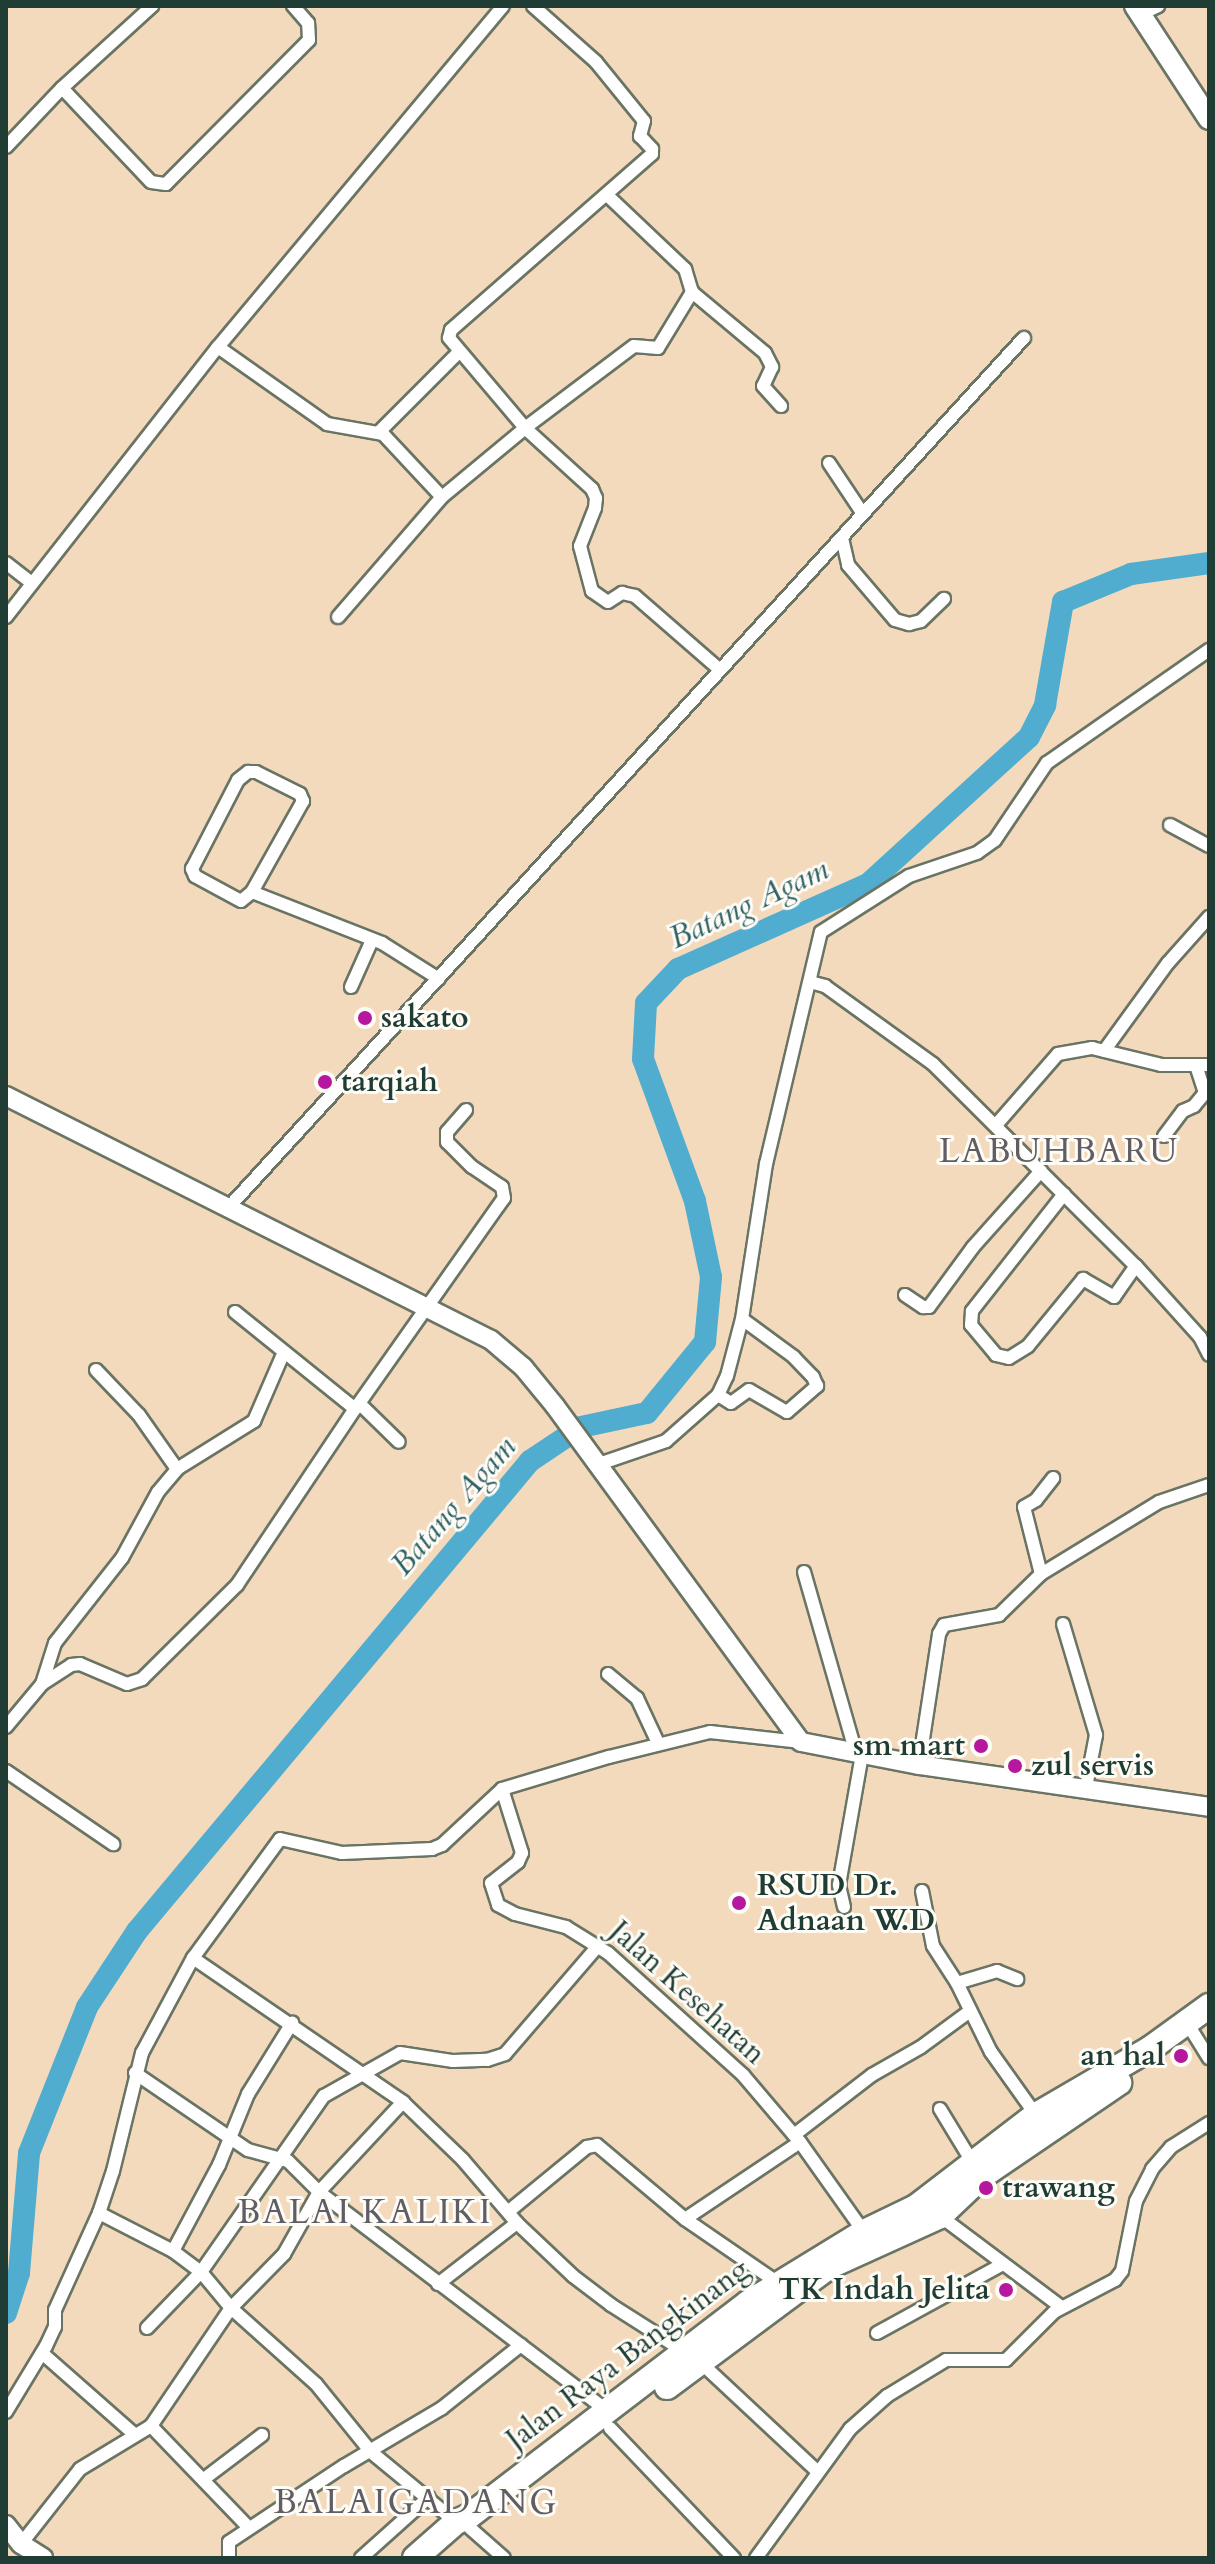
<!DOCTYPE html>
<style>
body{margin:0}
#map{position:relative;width:1215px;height:2564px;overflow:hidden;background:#f4dabc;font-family:Cardo,serif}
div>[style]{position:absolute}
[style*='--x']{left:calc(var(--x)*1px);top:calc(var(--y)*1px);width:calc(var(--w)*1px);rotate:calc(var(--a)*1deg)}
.river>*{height:22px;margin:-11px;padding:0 11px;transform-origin:11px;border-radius:11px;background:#51adcf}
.roads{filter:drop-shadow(2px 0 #6a7464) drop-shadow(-2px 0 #6a7464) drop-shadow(0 2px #6a7464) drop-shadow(0 -2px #6a7464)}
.street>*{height:12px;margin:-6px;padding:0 6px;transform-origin:6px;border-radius:6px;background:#fff}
.secondary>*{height:18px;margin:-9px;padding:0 9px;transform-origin:9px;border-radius:9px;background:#fff}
.primary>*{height:20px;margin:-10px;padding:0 10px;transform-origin:10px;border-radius:10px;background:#fff}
.highway>*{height:24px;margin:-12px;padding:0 12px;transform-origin:12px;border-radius:12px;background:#fff}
.dots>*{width:22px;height:22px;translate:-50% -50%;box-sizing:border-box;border:4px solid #fdfcf7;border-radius:50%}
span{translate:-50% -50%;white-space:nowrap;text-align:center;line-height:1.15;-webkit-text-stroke:6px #fdfcf7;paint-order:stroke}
.poi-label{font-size:30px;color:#1f3d34;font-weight:700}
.left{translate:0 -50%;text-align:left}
.right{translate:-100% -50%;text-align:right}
.street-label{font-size:30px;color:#1f3d34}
.water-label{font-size:32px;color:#2e5f62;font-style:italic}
.quarter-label{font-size:34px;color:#605d64;letter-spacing:2px}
.frame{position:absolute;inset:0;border:8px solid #1f3d34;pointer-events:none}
</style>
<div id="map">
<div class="river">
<div style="--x:6;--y:2313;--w:42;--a:-72"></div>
<div style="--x:19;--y:2273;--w:120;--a:-85.2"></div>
<div style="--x:29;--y:2153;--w:157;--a:-68.3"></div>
<div style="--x:87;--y:2007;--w:91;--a:-56.7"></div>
<div style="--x:137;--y:1931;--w:613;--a:-50.1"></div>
<div style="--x:530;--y:1461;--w:61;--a:-33.7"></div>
<div style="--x:581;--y:1427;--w:67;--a:-12"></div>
<div style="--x:647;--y:1413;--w:92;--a:-50.8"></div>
<div style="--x:705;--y:1342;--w:65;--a:-84.7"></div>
<div style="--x:711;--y:1277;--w:78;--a:-101.9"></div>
<div style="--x:695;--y:1201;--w:151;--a:-110.1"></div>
<div style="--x:643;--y:1059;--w:56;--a:-86.9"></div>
<div style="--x:646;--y:1003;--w:47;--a:-46.7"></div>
<div style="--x:678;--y:969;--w:208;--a:-24.1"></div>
<div style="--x:868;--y:884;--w:218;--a:-42.4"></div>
<div style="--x:1029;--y:737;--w:36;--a:-63"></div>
<div style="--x:1045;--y:705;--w:105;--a:-80.1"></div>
<div style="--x:1063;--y:602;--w:74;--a:-22.4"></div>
<div style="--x:1131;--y:574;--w:79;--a:-8"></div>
</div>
<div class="roads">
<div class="street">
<div style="--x:533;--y:6;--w:84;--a:41.6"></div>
<div style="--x:596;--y:62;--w:76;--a:50.9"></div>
<div style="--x:644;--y:121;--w:16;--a:105"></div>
<div style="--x:640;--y:136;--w:18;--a:47"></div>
<div style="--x:652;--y:149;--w:5;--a:90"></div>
<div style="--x:652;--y:154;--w:267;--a:138.8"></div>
<div style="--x:451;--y:330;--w:8;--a:104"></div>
<div style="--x:449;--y:338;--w:118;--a:49.8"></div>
<div style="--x:525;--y:428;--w:91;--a:42.3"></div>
<div style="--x:592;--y:489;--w:10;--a:66"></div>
<div style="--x:596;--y:498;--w:10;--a:96"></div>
<div style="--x:595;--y:508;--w:41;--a:111.5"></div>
<div style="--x:580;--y:546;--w:47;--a:75.1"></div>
<div style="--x:592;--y:591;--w:19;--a:35"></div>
<div style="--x:608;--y:602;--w:17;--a:-33"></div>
<div style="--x:622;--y:593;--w:13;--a:13"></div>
<div style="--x:635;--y:596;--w:111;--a:41"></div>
<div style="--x:1141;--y:14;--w:19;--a:-25"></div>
<div style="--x:62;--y:88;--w:122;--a:-42.3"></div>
<div style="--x:6;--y:147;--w:81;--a:-46.5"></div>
<div style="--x:62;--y:88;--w:129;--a:46.6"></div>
<div style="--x:151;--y:182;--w:15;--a:8"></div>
<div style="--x:166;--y:184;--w:203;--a:-45.2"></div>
<div style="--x:309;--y:40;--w:17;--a:-93"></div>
<div style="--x:308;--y:23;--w:23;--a:-131"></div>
<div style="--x:607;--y:195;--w:108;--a:43.5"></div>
<div style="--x:685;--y:269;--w:24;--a:73"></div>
<div style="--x:692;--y:292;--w:95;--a:39.9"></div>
<div style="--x:765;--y:353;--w:16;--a:63"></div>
<div style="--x:772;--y:367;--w:21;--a:115"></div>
<div style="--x:763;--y:386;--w:27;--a:48"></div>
<div style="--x:218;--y:347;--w:133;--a:35.2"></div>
<div style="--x:327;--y:424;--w:57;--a:10.1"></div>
<div style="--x:383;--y:434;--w:86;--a:46.9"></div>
<div style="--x:442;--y:497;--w:108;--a:-39.7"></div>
<div style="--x:525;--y:428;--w:136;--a:-37"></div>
<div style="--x:634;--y:346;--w:24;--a:5"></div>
<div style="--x:658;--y:348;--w:66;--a:-58.7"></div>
<div style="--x:379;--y:432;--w:113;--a:-45"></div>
<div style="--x:829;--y:463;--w:61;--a:56.3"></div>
<div style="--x:842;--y:538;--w:28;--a:77"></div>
<div style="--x:848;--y:565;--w:72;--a:49.5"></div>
<div style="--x:895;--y:620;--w:15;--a:16"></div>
<div style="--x:909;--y:624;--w:12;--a:-14"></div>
<div style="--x:921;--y:621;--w:32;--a:-44"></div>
<div style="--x:6;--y:563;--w:33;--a:38"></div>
<div style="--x:6;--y:617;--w:343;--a:-51.9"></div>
<div style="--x:218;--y:347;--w:444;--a:-50.1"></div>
<div style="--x:338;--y:617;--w:159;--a:-49.1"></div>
<div style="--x:256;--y:772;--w:49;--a:26.6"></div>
<div style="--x:300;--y:794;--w:8;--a:67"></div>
<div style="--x:303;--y:801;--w:104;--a:119.3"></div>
<div style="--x:252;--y:892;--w:14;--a:141"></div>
<div style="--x:241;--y:901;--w:52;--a:-151.5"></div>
<div style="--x:195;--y:876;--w:8;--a:-113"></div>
<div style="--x:192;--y:869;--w:100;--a:-62.7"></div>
<div style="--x:238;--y:780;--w:13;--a:-39"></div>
<div style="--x:248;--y:772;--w:8;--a:0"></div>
<div style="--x:1170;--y:825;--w:44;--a:28.3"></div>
<div style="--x:252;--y:892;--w:140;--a:21.4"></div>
<div style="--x:382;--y:943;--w:67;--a:32.3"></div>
<div style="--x:810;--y:982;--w:16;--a:15"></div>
<div style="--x:825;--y:986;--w:133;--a:35.8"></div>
<div style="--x:933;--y:1064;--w:286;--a:44.9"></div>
<div style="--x:1136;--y:1266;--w:96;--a:48"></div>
<div style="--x:1200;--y:1337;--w:20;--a:63"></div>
<div style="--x:351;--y:987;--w:51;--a:-65.9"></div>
<div style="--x:1104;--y:1051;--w:109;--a:-54"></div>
<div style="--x:1168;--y:963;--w:62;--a:-48.3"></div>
<div style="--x:996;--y:1125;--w:94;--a:-48.9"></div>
<div style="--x:1058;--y:1054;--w:35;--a:-10"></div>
<div style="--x:1092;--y:1048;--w:71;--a:13.8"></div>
<div style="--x:1161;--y:1065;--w:48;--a:0"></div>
<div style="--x:1164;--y:1136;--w:31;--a:-53"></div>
<div style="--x:1183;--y:1111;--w:12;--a:-24"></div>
<div style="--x:1194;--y:1106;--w:17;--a:-50"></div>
<div style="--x:1205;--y:1093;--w:28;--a:-108"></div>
<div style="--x:1064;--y:1194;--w:149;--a:128.2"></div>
<div style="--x:972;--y:1311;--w:14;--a:94"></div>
<div style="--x:971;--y:1325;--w:39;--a:50"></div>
<div style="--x:996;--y:1355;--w:13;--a:13"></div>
<div style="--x:1009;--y:1358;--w:22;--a:-32"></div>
<div style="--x:1028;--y:1346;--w:87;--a:-50.6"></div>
<div style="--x:1083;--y:1279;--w:36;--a:30"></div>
<div style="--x:1114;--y:1297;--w:38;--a:-55"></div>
<div style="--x:229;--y:1207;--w:1178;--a:-47.55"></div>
<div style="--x:905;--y:1295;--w:22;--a:34"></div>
<div style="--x:923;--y:1307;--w:6;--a:0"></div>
<div style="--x:929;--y:1307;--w:74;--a:-53.7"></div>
<div style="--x:973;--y:1247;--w:102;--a:-48.2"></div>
<div style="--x:235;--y:1312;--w:154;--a:38.9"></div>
<div style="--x:96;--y:1370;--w:62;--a:46.3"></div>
<div style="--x:139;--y:1415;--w:66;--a:54.9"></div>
<div style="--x:718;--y:1395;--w:15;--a:32"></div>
<div style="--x:731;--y:1403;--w:22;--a:-36"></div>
<div style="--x:749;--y:1390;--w:44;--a:30.1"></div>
<div style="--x:787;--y:1412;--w:40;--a:-41"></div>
<div style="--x:817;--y:1386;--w:10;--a:-114"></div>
<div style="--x:813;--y:1377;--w:28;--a:-134"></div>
<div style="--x:794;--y:1357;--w:64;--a:-143.8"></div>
<div style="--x:360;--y:1404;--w:54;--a:44.3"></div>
<div style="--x:599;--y:1464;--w:71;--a:-18.9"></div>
<div style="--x:666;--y:1441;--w:69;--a:-41.5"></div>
<div style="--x:718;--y:1395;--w:21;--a:-65"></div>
<div style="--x:727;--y:1376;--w:59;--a:-75.3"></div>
<div style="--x:742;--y:1319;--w:157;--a:-81.2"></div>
<div style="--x:766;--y:1164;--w:238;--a:-76.7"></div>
<div style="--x:821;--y:932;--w:104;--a:-32.5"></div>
<div style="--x:909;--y:876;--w:72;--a:-18.7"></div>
<div style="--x:977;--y:853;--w:22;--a:-36"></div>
<div style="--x:995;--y:840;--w:93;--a:-56"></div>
<div style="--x:1047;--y:763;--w:198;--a:-34.9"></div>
<div style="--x:804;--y:1572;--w:188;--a:74"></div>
<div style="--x:1041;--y:1574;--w:69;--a:-104.2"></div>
<div style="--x:1024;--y:1507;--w:14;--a:-30"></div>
<div style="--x:1036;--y:1500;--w:28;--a:-52"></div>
<div style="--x:1063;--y:1624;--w:116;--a:73.4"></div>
<div style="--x:1096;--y:1735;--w:53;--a:100.9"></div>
<div style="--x:608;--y:1674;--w:38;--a:40"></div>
<div style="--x:637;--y:1698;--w:50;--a:65"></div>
<div style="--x:42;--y:1684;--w:43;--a:-72.4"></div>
<div style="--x:55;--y:1643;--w:108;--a:-51.8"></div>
<div style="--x:122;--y:1558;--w:75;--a:-61.4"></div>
<div style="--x:158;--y:1492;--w:30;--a:-50"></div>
<div style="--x:177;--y:1469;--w:91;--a:-31.9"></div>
<div style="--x:254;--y:1421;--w:75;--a:-66.5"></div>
<div style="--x:6;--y:1727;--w:56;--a:-50.1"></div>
<div style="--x:42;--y:1684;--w:35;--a:-33"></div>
<div style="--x:71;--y:1665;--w:9;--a:-6"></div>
<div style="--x:80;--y:1664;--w:51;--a:23.1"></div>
<div style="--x:127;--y:1684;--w:16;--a:-18"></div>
<div style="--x:142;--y:1679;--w:134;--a:-44.7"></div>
<div style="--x:237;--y:1585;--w:212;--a:-56.2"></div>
<div style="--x:355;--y:1409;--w:258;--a:-54.8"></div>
<div style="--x:504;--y:1198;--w:11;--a:-100"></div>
<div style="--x:502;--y:1187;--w:36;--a:-146"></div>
<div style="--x:472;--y:1167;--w:35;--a:-135"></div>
<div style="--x:447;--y:1142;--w:10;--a:-90"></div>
<div style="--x:447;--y:1132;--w:29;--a:-49"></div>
<div style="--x:919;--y:1765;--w:133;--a:-81.3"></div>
<div style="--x:939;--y:1634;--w:10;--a:-61"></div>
<div style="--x:944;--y:1625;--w:56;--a:-10.3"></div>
<div style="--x:999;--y:1615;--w:59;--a:-44.3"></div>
<div style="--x:1041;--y:1574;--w:138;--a:-31.4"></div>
<div style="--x:1159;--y:1502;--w:53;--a:-18.8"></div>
<div style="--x:6;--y:1771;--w:130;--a:34.3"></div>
<div style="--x:502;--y:1789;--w:67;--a:72.6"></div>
<div style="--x:522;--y:1853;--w:10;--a:114"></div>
<div style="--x:518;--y:1862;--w:34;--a:142"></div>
<div style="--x:491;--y:1883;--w:23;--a:72"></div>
<div style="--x:498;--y:1905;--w:19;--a:28"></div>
<div style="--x:515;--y:1914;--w:53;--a:14.3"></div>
<div style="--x:566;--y:1927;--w:49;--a:31.8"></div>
<div style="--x:608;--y:1953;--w:182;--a:42.1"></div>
<div style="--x:743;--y:2075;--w:88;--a:49.6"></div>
<div style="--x:800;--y:2142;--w:110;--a:54.6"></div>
<div style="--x:922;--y:1891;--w:56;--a:78.7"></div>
<div style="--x:933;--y:1946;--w:44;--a:57"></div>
<div style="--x:957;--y:1983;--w:77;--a:63.8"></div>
<div style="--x:991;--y:2052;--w:77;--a:54.5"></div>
<div style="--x:844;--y:1907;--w:23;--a:-103"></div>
<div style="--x:839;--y:1885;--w:133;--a:-80"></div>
<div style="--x:193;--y:1958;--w:255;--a:34.4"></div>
<div style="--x:403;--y:2102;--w:83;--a:44"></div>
<div style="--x:463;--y:2160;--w:83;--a:49.4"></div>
<div style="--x:517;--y:2223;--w:77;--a:43.4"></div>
<div style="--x:573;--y:2276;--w:48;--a:37.3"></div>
<div style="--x:611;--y:2305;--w:88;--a:32.4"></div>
<div style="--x:957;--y:1983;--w:42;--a:-16.7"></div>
<div style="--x:997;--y:1971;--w:22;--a:22"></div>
<div style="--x:1192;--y:2031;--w:32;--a:58"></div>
<div style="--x:135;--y:2073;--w:137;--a:34.3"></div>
<div style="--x:248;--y:2150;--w:41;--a:15.4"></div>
<div style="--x:288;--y:2161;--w:44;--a:45"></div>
<div style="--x:319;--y:2192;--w:362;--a:37.2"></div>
<div style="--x:940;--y:2109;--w:66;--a:58.7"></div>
<div style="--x:794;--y:2135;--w:98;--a:-37.6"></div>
<div style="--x:872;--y:2075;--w:56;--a:-29.7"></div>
<div style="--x:921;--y:2047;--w:61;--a:-36.3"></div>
<div style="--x:509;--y:2211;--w:101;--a:-39.4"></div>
<div style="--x:587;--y:2147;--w:10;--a:-11"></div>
<div style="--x:597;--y:2145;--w:115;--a:40.1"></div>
<div style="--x:685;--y:2219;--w:113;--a:34.5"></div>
<div style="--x:99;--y:2213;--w:83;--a:27.2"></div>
<div style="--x:173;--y:2251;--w:35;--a:37"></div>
<div style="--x:201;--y:2272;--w:47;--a:50.2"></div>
<div style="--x:231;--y:2308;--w:114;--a:41.8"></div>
<div style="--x:316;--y:2384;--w:87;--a:51"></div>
<div style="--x:371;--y:2452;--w:110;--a:39.5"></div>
<div style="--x:940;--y:2216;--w:151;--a:36.9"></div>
<div style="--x:685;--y:2219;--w:138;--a:-33.8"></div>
<div style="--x:173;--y:2251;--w:98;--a:-61.9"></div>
<div style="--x:219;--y:2165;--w:77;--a:-67.8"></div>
<div style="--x:248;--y:2094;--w:84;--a:-58.2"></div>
<div style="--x:438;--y:2284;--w:100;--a:-37.7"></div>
<div style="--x:147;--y:2328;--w:78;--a:-46"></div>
<div style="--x:201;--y:2272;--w:215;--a:-55.1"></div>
<div style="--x:324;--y:2096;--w:87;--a:-29.5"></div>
<div style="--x:400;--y:2053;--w:54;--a:8.6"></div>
<div style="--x:453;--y:2061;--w:34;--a:-2"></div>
<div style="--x:487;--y:2060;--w:19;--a:-18"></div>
<div style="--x:505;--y:2054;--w:143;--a:-49.3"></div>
<div style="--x:877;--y:2333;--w:141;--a:-28.7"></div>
<div style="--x:42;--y:2353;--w:123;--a:41.4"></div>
<div style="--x:700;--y:2362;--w:161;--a:43"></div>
<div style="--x:6;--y:2412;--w:77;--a:-58.8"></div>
<div style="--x:46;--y:2346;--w:21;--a:-65"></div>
<div style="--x:55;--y:2327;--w:17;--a:-90"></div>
<div style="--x:55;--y:2310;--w:107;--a:-65.6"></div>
<div style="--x:99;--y:2213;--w:44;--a:-71.6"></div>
<div style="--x:113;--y:2171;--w:122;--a:-76.2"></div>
<div style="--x:142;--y:2053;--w:108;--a:-61.8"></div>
<div style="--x:193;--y:1958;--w:147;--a:-53.8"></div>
<div style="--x:280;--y:1839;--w:64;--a:12.7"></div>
<div style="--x:342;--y:1853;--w:90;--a:-2.5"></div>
<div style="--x:432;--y:1849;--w:11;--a:-22"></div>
<div style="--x:442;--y:1845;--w:82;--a:-43"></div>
<div style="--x:502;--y:1789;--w:112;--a:-16.7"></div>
<div style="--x:609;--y:1757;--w:104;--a:-13.9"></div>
<div style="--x:710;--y:1732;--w:92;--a:6.3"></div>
<div style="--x:151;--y:2426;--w:141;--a:46.1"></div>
<div style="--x:610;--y:2428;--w:180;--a:46.4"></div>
<div style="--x:204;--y:2479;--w:73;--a:-37.2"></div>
<div style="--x:470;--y:2528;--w:45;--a:41.4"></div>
<div style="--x:21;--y:2544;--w:95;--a:-51.8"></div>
<div style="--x:80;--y:2469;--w:83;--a:-31.2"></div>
<div style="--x:151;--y:2426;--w:143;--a:-55.9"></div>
<div style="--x:231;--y:2308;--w:76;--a:-45.5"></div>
<div style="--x:284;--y:2254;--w:71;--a:-60.6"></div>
<div style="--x:319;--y:2192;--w:123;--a:-47"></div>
<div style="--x:229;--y:2558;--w:16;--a:-90"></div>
<div style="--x:229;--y:2542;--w:138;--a:-33.5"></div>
<div style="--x:344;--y:2466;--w:114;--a:-30.6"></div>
<div style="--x:442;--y:2408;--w:101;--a:-38.6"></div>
<div style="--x:361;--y:2558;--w:91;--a:-41.9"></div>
<div style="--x:756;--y:2558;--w:160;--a:-53.9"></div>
<div style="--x:850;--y:2429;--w:50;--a:-41.7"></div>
<div style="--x:887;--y:2396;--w:69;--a:-31.4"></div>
<div style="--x:946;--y:2360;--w:60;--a:0"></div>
<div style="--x:1006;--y:2360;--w:68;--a:-45"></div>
<div style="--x:1054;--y:2312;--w:69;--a:-27.7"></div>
<div style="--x:1115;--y:2280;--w:11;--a:-52"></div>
<div style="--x:1122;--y:2271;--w:71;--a:-78.7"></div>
<div style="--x:1136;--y:2201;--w:36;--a:-63"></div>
<div style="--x:1152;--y:2169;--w:29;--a:-49"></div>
<div style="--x:1171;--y:2147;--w:45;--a:-32.3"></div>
</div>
<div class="secondary">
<div style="--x:6;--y:1096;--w:543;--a:26.71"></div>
<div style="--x:491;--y:1340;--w:42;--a:40.2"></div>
<div style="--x:523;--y:1367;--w:50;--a:50.6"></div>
<div style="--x:555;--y:1406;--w:416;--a:53.8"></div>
<div style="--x:801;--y:1742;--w:120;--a:11"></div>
<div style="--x:919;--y:1765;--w:293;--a:8.2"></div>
<div style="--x:6;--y:2525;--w:24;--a:52"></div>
<div style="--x:21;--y:2544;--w:26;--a:32"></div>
</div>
<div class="primary">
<div style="--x:1135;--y:6;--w:135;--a:56.8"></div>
</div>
<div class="highway">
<div style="--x:667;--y:2387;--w:203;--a:-36.6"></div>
<div style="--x:830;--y:2266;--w:121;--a:-24.4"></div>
<div style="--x:940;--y:2216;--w:58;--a:-43.6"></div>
<div style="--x:982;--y:2176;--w:166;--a:-34.2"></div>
<div style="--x:415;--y:2558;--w:55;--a:-41.3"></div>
<div style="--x:456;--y:2522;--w:13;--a:-23"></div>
<div style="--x:468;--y:2517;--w:352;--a:-37.4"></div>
<div style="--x:748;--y:2303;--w:136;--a:-31.5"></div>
<div style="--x:864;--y:2232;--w:58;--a:-25.7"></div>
<div style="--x:916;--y:2207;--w:151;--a:-37.5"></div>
<div style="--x:1036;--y:2115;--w:133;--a:-30.2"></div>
<div style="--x:1151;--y:2048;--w:72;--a:-35.9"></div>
</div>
</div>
<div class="dots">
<div style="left:365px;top:1018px;background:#b5179e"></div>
<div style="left:325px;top:1082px;background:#b5179e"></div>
<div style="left:981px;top:1746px;background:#b5179e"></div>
<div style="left:1015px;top:1766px;background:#b5179e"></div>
<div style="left:739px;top:1903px;background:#b5179e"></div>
<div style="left:1181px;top:2056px;background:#b5179e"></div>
<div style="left:986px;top:2188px;background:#b5179e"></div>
<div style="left:1006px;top:2290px;background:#b5179e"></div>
</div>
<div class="poi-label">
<span class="left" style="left:381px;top:1018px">sakato</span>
<span class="left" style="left:341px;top:1082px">tarqiah</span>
<span class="right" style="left:965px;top:1746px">sm mart</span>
<span class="left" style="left:1031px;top:1766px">zul servis</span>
<span class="left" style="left:757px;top:1903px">RSUD Dr.<br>Adnaan W.D</span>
<span class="right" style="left:1165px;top:2056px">an hal</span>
<span class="left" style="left:1002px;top:2188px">trawang</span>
<span class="right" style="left:990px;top:2290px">TK Indah Jelita</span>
</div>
<div class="street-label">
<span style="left:687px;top:1993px;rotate:42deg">Jalan Kesehatan</span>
<span style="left:628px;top:2355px;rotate:-37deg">Jalan Raya Bangkinang</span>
</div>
<div class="water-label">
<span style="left:749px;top:904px;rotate:-25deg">Batang Agam</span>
<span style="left:454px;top:1506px;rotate:-49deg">Batang Agam</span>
</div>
<div class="quarter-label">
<span style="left:1059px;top:1152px">LABUHBARU</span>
<span style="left:365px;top:2213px">BALAI KALIKI</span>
<span style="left:416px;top:2503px">BALAIGADANG</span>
</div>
<div class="frame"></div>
</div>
